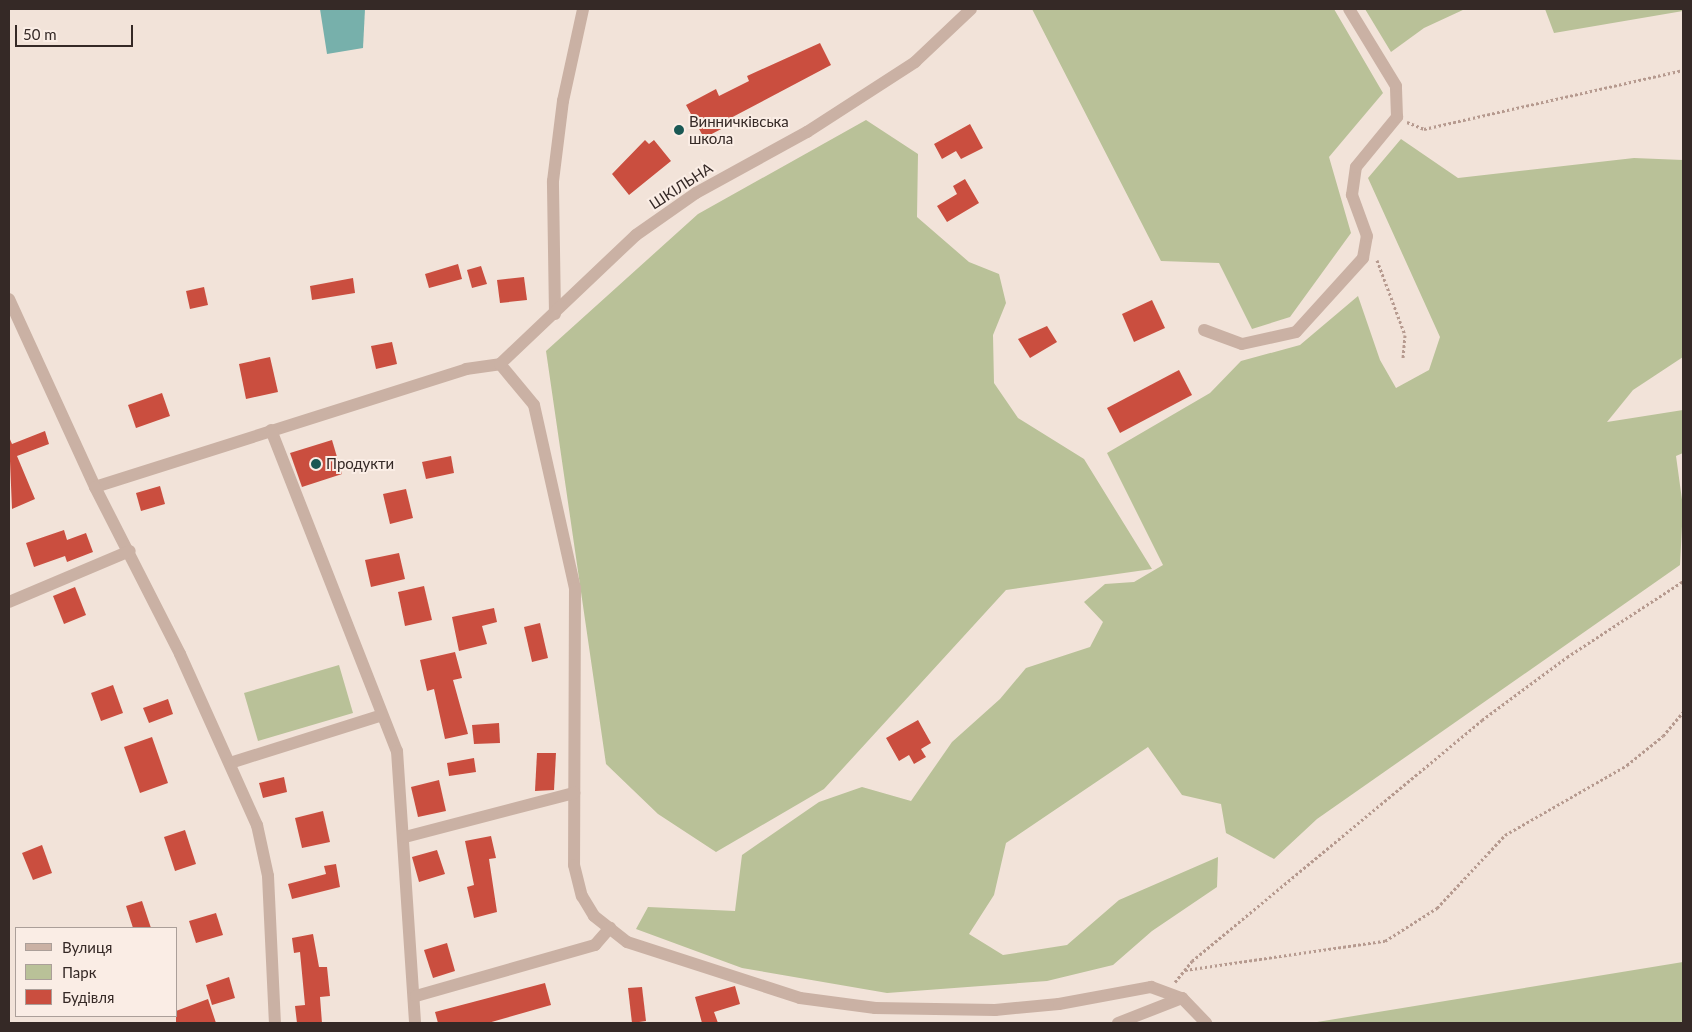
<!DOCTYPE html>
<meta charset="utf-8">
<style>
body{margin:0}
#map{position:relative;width:1692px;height:1032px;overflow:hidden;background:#f2e3d9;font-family:Lato,sans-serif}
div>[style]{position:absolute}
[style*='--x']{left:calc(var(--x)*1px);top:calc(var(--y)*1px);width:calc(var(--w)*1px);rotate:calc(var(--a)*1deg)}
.green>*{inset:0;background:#b9c198}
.water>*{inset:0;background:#77b0ab}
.building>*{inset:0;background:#ca4e3f}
.path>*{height:3px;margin-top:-1.5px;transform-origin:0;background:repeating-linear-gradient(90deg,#b69a8f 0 2.5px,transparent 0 5px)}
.minor>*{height:12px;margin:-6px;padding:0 6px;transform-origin:6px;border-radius:6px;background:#cab1a4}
.dots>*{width:14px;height:14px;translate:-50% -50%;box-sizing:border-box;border:2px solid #faede5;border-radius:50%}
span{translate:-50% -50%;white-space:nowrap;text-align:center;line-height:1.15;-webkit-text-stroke:4px #faede5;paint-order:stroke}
.poi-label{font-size:15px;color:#352926}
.left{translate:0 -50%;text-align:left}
.street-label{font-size:15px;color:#352926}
.frame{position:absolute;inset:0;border:10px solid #352926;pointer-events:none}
.legend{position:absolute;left:15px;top:927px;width:162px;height:90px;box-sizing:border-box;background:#faede5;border:1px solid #ab9f99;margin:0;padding:6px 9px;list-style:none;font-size:15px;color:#352926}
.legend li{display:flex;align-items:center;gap:10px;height:25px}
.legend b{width:25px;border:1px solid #ab9f99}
.scale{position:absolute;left:15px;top:25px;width:118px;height:22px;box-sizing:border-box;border:2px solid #352926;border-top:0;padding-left:6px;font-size:15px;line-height:18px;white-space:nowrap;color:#352926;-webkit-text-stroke:4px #faede5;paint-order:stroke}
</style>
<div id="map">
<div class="green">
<div style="clip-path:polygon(1032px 9px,1334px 9px,1383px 93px,1329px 157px,1351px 233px,1290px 317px,1252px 329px,1219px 263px,1161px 261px)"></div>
<div style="clip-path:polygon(1365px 9px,1465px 9px,1424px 28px,1391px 52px)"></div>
<div style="clip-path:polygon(1545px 9px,1683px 9px,1683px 11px,1554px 33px)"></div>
<div style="clip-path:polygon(866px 120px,918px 154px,917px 217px,969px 262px,999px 274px,1006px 303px,993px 335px,994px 383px,1018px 418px,1084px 459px,1152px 569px,1006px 590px,824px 789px,716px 852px,658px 814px,606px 764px,546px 351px,698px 214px)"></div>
<div style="clip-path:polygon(1401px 139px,1458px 178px,1634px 158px,1683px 160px,1683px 357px,1633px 390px,1607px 422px,1683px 410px,1683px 453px,1676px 456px,1683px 507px,1680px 565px,1317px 819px,1274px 859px,1226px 833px,1221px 804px,1182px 795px,1148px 747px,1006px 843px,994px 895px,969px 934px,1003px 955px,1067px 945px,1119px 900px,1218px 857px,1217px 887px,1152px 931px,1113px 965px,1047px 981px,887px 993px,742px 968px,636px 929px,648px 907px,735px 911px,742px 855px,819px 802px,862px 787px,911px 801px,952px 742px,1000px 699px,1026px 668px,1090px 647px,1103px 622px,1084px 602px,1105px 584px,1134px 582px,1163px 565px,1107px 453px,1210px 393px,1241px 361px,1300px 345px,1358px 296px,1380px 360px,1396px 388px,1429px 370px,1440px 337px,1368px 178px)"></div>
<div style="clip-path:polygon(339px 665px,353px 713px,258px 741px,244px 693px)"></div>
<div style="clip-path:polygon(1683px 962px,1683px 1023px,1311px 1023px)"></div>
</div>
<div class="water">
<div style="clip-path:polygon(320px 9px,365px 9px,363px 48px,327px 54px)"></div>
</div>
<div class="building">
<div style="clip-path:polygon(820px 43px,831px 65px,725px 121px,727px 126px,704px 138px,686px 105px,716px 89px,719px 96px,749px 81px,747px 76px)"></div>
<div style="clip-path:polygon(970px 124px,983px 148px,961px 159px,956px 151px,942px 159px,934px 144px)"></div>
<div style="clip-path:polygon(645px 140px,649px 144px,654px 140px,671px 161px,629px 195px,612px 174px)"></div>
<div style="clip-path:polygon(965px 179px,979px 203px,947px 222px,937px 206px,957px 194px,953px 186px)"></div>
<div style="clip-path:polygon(458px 264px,462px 279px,429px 288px,425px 274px)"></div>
<div style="clip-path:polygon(481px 266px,487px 284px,472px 288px,467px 270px)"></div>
<div style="clip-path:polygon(524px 277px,527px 300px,500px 303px,497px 280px)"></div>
<div style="clip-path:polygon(353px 278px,355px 293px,312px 300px,310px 286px)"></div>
<div style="clip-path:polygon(204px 287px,208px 305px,190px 309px,186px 291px)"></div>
<div style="clip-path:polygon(1152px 300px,1165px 328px,1134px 342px,1122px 314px)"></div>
<div style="clip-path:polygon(1047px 326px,1057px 342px,1030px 358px,1018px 339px)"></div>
<div style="clip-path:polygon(392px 342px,397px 364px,376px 369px,371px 346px)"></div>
<div style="clip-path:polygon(270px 357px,278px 392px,246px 399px,239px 364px)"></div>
<div style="clip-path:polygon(1179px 370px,1192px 395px,1120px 433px,1107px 408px)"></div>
<div style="clip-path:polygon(162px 393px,170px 416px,136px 428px,128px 405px)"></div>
<div style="clip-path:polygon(45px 431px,49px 444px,17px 456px,35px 499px,12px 509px,9px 437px,12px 444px)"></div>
<div style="clip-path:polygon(332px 440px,342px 474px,302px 487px,290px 453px)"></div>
<div style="clip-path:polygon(451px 456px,454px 473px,426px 479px,422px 462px)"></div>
<div style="clip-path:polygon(160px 486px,165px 504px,141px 511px,136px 493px)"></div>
<div style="clip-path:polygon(406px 489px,413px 518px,390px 524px,383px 494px)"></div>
<div style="clip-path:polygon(64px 530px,67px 540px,86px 533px,93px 552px,67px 562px,65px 556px,34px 567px,26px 543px)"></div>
<div style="clip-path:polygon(399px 553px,405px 579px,371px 587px,365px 560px)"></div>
<div style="clip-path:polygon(424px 586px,432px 620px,405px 626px,398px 592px)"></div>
<div style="clip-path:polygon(75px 587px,86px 615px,64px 624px,53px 596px)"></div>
<div style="clip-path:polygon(494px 608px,497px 622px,482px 626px,487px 644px,459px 651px,452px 617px)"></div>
<div style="clip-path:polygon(540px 623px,548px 658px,532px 662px,524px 627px)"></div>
<div style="clip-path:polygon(455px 652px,462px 678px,453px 680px,468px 734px,445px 739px,434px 689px,427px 691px,420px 660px)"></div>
<div style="clip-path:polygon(113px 685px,123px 713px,101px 721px,91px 693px)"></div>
<div style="clip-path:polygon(168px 699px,173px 714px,149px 723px,143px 708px)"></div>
<div style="clip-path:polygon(918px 720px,931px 743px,921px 749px,926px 757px,914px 764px,909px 755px,899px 761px,886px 738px)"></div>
<div style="clip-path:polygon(499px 723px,500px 743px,474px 744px,472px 725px)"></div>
<div style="clip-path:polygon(152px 737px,168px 783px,140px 793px,124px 747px)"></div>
<div style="clip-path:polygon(537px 753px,556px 753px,554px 790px,535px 791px)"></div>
<div style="clip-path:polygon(474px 758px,476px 772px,449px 776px,447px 763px)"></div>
<div style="clip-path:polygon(284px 777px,287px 792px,263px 798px,259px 783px)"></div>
<div style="clip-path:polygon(439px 780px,446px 811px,418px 817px,411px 787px)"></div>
<div style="clip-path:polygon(323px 811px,330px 842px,302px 848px,295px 818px)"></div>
<div style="clip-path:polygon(185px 830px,196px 864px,175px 871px,164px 837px)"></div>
<div style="clip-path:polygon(491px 836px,496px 858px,489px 859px,497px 912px,474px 918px,467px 887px,474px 885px,465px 841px)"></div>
<div style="clip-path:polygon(42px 845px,52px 873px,33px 880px,22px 853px)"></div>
<div style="clip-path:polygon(437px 850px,445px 874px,419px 882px,412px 857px)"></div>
<div style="clip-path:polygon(336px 864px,340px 887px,292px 899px,288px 884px,326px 874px,324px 866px)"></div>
<div style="clip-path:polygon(142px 901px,151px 928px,133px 928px,126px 906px)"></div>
<div style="clip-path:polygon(216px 913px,223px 935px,196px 943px,189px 921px)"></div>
<div style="clip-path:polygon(313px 934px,319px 967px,327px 967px,330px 996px,320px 997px,322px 1023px,297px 1023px,295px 1006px,305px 1005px,300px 952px,294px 953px,292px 938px)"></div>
<div style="clip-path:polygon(447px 943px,455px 971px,433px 978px,424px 950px)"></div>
<div style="clip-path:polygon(229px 977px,235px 998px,212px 1005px,206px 985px)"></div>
<div style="clip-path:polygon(545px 983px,551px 1005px,488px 1023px,438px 1023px,435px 1012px)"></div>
<div style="clip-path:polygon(735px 986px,740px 1004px,714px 1012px,718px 1023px,702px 1023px,695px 997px)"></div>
<div style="clip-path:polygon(642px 987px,646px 1021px,632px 1023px,628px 988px)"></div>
<div style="clip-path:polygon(208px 999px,216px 1023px,176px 1023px,176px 1011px)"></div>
</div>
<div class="path">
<div style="--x:1407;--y:122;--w:18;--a:22"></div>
<div style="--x:1424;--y:129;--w:266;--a:-12.8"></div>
<div style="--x:1377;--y:260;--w:80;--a:69.5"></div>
<div style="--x:1405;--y:335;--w:24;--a:95"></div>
<div style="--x:1185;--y:970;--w:202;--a:-8.3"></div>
<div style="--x:1385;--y:941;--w:62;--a:-32.4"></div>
<div style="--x:1437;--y:908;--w:100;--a:-47"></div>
<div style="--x:1505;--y:835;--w:141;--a:-29.8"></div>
<div style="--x:1627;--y:765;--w:46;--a:-38.9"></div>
<div style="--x:1663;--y:736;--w:31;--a:-50"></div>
<div style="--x:1175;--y:982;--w:27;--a:-51"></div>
<div style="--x:1192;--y:961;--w:377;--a:-39.7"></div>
<div style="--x:1482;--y:720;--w:106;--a:-36.5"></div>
<div style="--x:1567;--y:657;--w:139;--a:-33.2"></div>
</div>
<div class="minor">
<div style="--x:9;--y:299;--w:207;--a:65.4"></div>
<div style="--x:95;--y:487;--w:389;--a:-17.6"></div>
<div style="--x:466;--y:369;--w:34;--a:-8"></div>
<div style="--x:500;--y:364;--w:53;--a:50.3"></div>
<div style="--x:534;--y:405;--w:188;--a:77.4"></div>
<div style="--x:575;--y:588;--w:277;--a:90.2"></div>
<div style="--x:574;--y:865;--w:32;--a:76"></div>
<div style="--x:582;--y:896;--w:23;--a:59"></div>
<div style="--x:594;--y:916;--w:42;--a:38.2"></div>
<div style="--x:627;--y:942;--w:182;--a:17.9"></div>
<div style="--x:800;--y:998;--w:76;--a:7.6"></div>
<div style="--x:875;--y:1008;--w:120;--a:1"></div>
<div style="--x:995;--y:1010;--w:64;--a:-5.4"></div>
<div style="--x:1059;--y:1004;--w:94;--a:-10.5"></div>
<div style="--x:1151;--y:987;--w:33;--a:20"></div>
<div style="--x:1182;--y:998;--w:35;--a:46"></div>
<div style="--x:555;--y:314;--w:133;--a:-90.9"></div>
<div style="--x:553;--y:181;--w:81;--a:-82.9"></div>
<div style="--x:563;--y:101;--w:94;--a:-77.7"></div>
<div style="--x:1204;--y:330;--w:40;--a:20.2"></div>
<div style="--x:1242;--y:344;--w:55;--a:-12.5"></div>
<div style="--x:1296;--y:332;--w:100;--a:-47.8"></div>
<div style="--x:1363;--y:258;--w:22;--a:-80"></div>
<div style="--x:1367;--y:236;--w:44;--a:-110.1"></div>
<div style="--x:1352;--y:195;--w:28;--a:-82"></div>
<div style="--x:1356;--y:167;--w:65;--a:-50.6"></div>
<div style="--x:1397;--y:117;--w:31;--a:-92"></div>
<div style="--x:1396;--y:86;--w:90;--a:-121.4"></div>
<div style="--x:500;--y:364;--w:187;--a:-43.5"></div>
<div style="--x:636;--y:235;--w:73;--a:-35"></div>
<div style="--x:696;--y:193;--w:127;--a:-28.8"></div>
<div style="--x:807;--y:132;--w:129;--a:-32.9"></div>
<div style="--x:915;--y:62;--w:77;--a:-43.4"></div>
<div style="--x:271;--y:430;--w:345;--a:68.6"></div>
<div style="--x:397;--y:751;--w:273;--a:86.2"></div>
<div style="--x:95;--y:487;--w:187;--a:63"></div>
<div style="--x:180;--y:654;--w:188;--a:65.8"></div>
<div style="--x:257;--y:825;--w:52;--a:77.8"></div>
<div style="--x:268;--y:876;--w:147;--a:87.3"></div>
<div style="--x:9;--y:602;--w:131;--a:-22.9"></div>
<div style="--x:230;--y:763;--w:159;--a:-17.5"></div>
<div style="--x:405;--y:837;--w:175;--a:-14.6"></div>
<div style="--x:416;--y:996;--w:186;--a:-15.9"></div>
<div style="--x:595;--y:945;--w:23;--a:-49"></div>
<div style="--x:1118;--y:1023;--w:69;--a:-21.3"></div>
</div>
<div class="dots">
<div style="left:679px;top:130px;background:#1a5854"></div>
<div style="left:316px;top:464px;background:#1a5854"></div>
</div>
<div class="poi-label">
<span class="left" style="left:689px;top:130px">Винничківська<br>школа</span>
<span class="left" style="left:326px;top:464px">Продукти</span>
</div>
<div class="street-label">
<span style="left:681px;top:186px;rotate:-33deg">ШКІЛЬНА</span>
</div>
<div class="frame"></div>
<ul class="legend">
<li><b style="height:6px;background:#cab1a4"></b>Вулиця</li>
<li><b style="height:14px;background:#b9c198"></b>Парк</li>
<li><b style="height:14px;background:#ca4e3f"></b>Будівля</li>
</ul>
<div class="scale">50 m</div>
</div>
